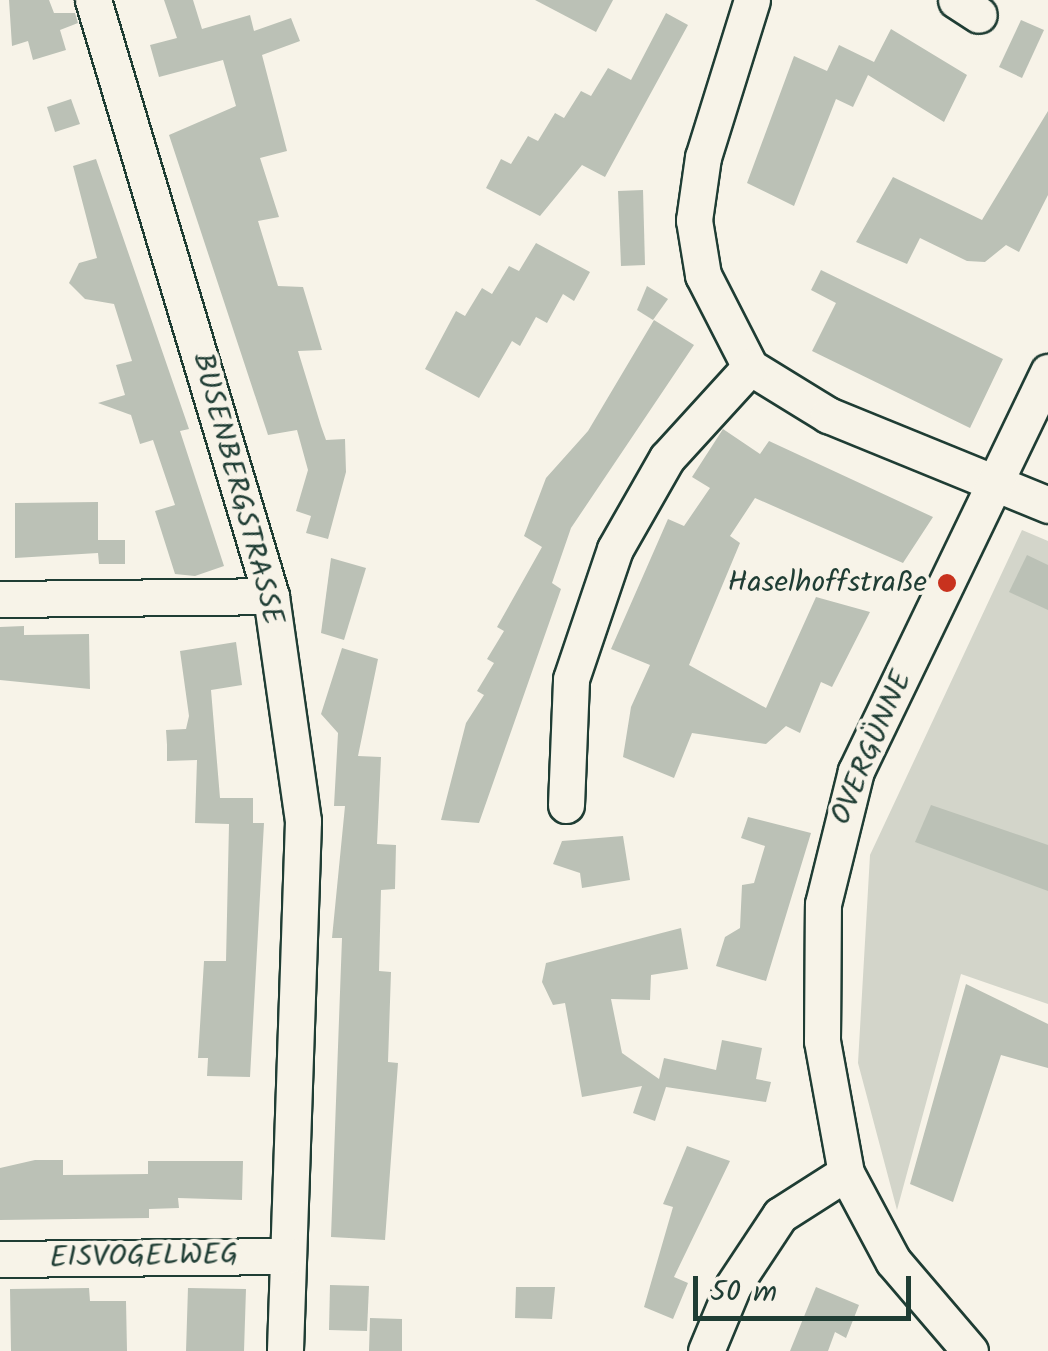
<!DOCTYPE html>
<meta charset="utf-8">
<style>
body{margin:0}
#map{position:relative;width:1048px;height:1351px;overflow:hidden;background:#f7f3e8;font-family:Kalam,sans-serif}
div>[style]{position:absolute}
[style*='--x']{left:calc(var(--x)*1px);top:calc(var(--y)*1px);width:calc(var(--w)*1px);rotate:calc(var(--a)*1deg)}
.green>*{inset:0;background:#d3d5ca}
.building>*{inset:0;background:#bbc1b6}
.roads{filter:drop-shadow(2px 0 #1f3d34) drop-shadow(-2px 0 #1f3d34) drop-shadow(0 2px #1f3d34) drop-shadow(0 -2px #1f3d34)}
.street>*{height:35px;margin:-17.5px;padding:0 17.5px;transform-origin:17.5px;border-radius:17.5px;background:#f7f3e8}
.dots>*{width:28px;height:28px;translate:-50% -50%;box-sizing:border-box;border:5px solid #f7f3e8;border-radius:50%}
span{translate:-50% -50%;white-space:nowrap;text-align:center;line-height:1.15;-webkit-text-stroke:8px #f7f3e8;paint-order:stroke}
.street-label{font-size:30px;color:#1f3d34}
.poi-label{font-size:30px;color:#1f3d34}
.right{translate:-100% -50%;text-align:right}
.scale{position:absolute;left:693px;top:1276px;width:218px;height:45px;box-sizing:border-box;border:5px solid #1f3d34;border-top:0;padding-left:12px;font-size:30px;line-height:35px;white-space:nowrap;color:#1f3d34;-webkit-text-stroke:8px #f7f3e8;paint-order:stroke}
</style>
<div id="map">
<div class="green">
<div style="clip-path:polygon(1022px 530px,1048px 541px,1048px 1004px,961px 974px,897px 1210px,858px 1063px,870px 855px)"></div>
</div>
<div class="building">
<div style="clip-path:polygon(9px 0,49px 0,54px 13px,75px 13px,78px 23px,60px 30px,66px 50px,33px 60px,28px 41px,12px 46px)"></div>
<div style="clip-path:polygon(164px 0,193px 0,202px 29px,250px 15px,254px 31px,291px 18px,300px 41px,262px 55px,287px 151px,260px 158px,279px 217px,258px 221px,278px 286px,303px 287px,322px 350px,298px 351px,321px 426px,326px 440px,345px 439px,346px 472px,328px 539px,306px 533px,311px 516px,296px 511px,308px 470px,297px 430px,268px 435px,169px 135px,236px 106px,223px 60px,159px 77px,150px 45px,177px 38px)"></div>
<div style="clip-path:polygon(535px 0,613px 0,596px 32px)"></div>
<div style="clip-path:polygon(666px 13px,688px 25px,605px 177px,582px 165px,540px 216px,486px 188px,501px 159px,511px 164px,528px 136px,538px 141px,555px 113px,564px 118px,581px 91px,591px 96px,608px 68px,631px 80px)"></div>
<div style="clip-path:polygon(1021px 20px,1044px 30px,1022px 78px,999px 67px)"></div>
<div style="clip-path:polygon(891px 29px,967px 75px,944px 122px,868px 75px,853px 107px,836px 99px,794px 206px,747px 183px,794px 56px,827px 71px,839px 45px,874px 62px)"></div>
<div style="clip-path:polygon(71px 99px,80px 124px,55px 132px,47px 107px)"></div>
<div style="clip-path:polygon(1048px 111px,1048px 195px,1019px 252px,1006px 245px,985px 262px,967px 261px,920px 238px,907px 264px,856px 242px,893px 177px,982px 220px)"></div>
<div style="clip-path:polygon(96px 159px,189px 429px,180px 431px,224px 566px,195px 576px,175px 574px,155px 511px,175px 505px,153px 440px,140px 444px,131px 415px,98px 403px,125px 395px,116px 365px,132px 361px,114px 304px,85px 299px,69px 283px,79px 263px,97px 258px,73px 166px)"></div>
<div style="clip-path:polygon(643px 190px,645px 265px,621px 266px,618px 191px)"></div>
<div style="clip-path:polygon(536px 243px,590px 272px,574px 301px,563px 294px,547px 323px,536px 317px,520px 346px,512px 341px,479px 398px,425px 369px,456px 311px,465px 316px,482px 288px,492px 294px,509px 266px,519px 271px)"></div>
<div style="clip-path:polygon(821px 270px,1003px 359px,970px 428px,812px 351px,836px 303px,811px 290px)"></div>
<div style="clip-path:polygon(647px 286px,668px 299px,653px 320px,637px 310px)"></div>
<div style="clip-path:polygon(654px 320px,694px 345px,571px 528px,552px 583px,561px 589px,479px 823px,441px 820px,466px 723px,484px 695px,477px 691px,494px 663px,487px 659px,504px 631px,497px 627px,542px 547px,524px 536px,546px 478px,588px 431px)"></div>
<div style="clip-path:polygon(723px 429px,760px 454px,769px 441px,933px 517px,903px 563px,755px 498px,730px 536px,740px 543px,689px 665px,766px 708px,816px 597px,870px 612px,832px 687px,821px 682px,800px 733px,786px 726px,766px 744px,692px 733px,674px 778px,623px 757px,631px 707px,650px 665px,611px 649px,668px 519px,684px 526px,710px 488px,692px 477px)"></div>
<div style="clip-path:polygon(98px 502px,98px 540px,125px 540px,125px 564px,99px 564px,98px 553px,15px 558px,15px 503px)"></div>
<div style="clip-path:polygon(1027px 555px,1048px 565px,1048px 610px,1009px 592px)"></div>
<div style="clip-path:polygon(331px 558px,366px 568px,344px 640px,321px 633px)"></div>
<div style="clip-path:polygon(24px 626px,24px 635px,89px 634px,90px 689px,0 680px,0 627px)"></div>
<div style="clip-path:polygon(236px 642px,242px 685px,211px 690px,220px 798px,253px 798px,253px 823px,264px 823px,250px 1077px,207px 1076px,208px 1058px,198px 1058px,204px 961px,226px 961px,229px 824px,195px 823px,197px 760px,167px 761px,167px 745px,166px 730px,186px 729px,189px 716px,180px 651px)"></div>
<div style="clip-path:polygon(342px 648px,378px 659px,358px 756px,381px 757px,377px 844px,396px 845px,395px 889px,381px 890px,379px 971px,391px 972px,388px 1062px,398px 1063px,385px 1240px,331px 1237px,342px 938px,332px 938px,345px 806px,334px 806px,338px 733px,321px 714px)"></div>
<div style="clip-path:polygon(931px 805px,1048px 845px,1048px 891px,915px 842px)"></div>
<div style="clip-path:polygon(748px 817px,811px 833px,766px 981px,716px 966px,725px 937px,740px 928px,742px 885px,754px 883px,765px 846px,741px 838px)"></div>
<div style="clip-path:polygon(623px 836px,630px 880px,582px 888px,580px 873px,553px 864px,562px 841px)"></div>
<div style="clip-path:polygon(681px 928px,688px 969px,651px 975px,650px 1000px,611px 999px,622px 1053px,659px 1079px,664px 1058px,716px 1070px,722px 1040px,762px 1048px,756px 1079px,771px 1082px,766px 1102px,666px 1087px,655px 1121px,633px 1113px,642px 1086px,582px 1097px,565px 1003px,553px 1005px,542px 982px,546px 963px)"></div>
<div style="clip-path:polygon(966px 984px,1048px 1024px,1048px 1068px,1001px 1055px,953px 1202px,910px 1184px)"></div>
<div style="clip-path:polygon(687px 1146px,730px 1161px,674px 1277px,688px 1283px,673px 1319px,644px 1307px,673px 1207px,663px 1204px)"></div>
<div style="clip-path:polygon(35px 1160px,63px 1160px,63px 1175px,148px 1174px,148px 1161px,243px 1161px,242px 1200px,178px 1198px,179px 1208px,149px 1209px,149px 1218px,0 1220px,0 1168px)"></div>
<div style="clip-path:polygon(330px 1285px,369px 1286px,367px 1331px,329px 1330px)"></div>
<div style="clip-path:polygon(516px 1287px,555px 1287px,552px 1319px,515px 1318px)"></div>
<div style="clip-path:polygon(816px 1287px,859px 1305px,846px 1338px,835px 1332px,828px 1351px,790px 1351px)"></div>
<div style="clip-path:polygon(89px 1288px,90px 1301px,126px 1301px,127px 1351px,11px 1351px,10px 1289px)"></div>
<div style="clip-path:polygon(188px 1288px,246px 1289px,244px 1351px,186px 1351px)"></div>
<div style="clip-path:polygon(370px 1318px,402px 1319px,402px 1351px,369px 1351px)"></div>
</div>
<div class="roads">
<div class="street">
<div style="--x:93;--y:0;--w:622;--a:73.37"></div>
<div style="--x:271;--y:596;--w:227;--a:81.9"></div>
<div style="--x:303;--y:821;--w:530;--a:91.95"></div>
<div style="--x:752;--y:0;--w:164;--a:107.3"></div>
<div style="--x:703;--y:157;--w:64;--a:98.1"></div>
<div style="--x:694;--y:220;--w:56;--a:80.7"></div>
<div style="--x:703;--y:275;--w:103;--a:62.9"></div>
<div style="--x:750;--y:367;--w:92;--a:31.6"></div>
<div style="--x:828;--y:415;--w:238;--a:22.2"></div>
<div style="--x:956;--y:0;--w:27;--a:33"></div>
<div style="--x:0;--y:599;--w:271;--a:-0.6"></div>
<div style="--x:566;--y:805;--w:126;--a:-87.7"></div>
<div style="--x:571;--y:679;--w:137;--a:-71.3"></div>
<div style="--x:615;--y:549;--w:105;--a:-60.3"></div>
<div style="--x:667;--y:458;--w:123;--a:-47.6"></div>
<div style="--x:0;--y:1259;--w:288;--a:-0.6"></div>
<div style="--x:706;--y:1351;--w:70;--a:-67.4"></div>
<div style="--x:733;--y:1286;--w:85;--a:-56.5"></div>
<div style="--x:780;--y:1215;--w:78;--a:-32.5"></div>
<div style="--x:970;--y:1351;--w:118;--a:-130.5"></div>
<div style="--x:893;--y:1261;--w:100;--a:-118.1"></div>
<div style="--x:846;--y:1173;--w:134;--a:-100.3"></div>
<div style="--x:822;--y:1041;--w:137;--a:-89.6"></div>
<div style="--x:823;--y:904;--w:137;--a:-76.1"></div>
<div style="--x:856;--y:771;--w:443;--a:-64.3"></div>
</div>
</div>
<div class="dots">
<div style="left:947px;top:583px;background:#c8321e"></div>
</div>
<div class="street-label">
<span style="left:237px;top:489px;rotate:75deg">BUSENBERGSTRASSE</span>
<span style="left:872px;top:748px;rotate:-67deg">OVERGÜNNE</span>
<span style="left:144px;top:1257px;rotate:-1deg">EISVOGELWEG</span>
</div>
<div class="poi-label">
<span class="right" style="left:927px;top:583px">Haselhoffstraße</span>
</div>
<div class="scale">50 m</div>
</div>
